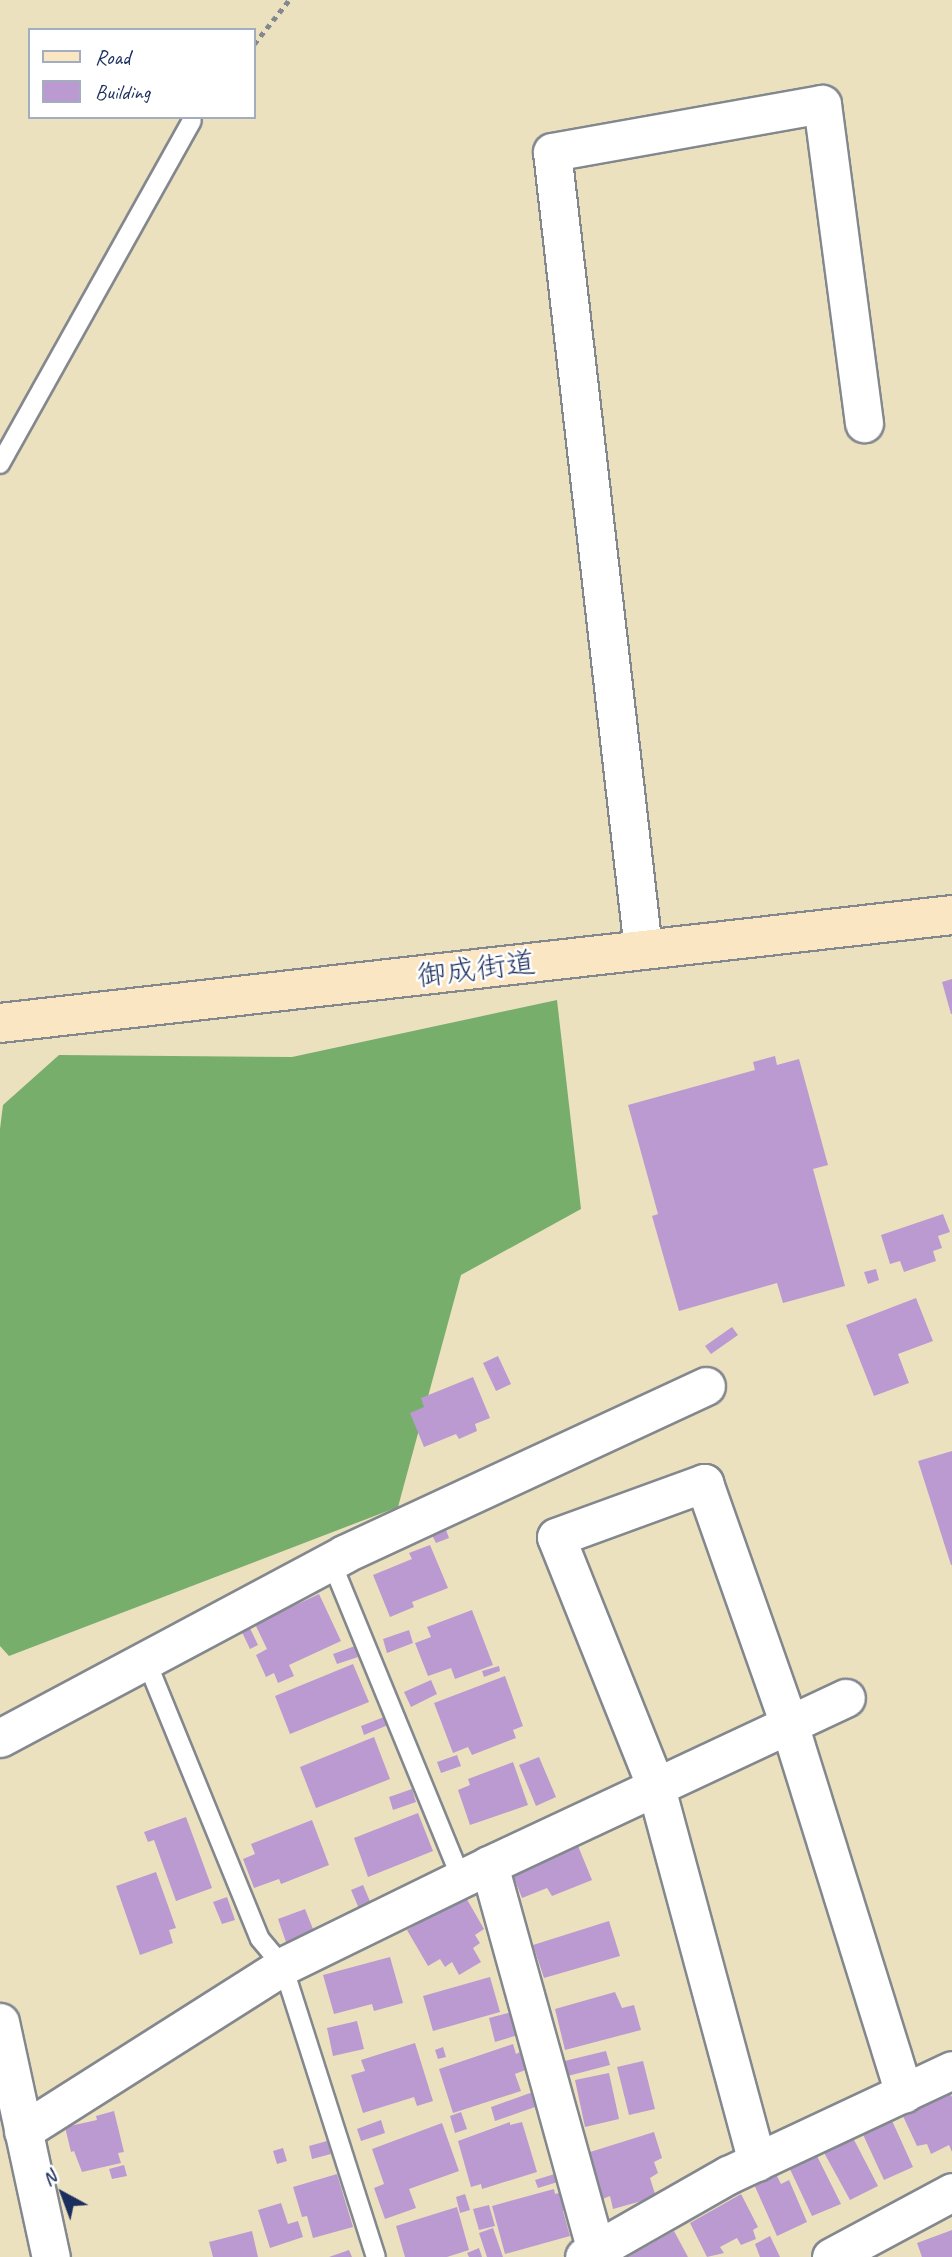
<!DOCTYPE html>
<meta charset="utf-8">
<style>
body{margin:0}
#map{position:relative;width:952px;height:2257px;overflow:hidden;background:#ebe1bf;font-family:Caveat,"Klee One",sans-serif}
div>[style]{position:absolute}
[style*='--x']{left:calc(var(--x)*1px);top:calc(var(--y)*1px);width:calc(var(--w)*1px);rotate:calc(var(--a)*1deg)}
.forest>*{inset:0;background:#77ae6c}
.building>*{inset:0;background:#bb9ad1}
.path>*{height:4.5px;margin-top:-2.25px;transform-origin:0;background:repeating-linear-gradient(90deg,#83888e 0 5px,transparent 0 10px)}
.roads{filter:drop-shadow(2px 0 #83888e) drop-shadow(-2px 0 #83888e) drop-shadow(0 2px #83888e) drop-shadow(0 -2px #83888e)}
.lane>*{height:18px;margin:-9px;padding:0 9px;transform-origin:9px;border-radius:9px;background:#fff}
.street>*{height:37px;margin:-18.5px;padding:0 18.5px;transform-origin:18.5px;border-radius:18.5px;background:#fff}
.secondary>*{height:38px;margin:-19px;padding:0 19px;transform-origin:19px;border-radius:19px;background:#fbe6c3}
span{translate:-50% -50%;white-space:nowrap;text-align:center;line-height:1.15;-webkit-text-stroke:5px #fff;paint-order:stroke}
.street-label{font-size:30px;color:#1b2f5e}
.legend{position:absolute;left:28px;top:28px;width:228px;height:91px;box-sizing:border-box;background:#fff;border:2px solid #a4acbf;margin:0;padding:9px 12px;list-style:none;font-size:21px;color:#1b2f5e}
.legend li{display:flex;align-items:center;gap:14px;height:35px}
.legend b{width:35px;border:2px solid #a4acbf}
.north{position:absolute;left:28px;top:2159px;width:70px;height:70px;-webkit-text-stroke:5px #fff;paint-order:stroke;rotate:319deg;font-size:19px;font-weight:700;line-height:28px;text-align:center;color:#1b2f5e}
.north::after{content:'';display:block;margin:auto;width:24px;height:32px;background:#1b2f5e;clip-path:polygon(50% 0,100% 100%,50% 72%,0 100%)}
</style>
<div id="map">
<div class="forest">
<div style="clip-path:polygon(557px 1000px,581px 1209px,461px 1275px,398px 1507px,9px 1656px,0 1646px,0 1129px,3px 1105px,59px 1055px,292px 1057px)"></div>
</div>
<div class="building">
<div style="clip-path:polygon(952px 979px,952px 1014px,951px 1014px,942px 982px)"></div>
<div style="clip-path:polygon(775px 1056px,777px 1065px,799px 1059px,828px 1165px,813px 1169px,845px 1286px,783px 1303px,777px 1283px,679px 1311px,652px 1216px,658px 1214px,628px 1105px,755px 1070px,753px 1062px)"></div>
<div style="clip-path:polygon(943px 1214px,950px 1232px,938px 1236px,942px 1248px,933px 1251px,936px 1261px,904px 1272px,900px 1261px,890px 1264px,881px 1235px)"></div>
<div style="clip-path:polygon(876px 1269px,879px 1280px,868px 1284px,864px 1272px)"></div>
<div style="clip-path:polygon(916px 1298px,933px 1341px,898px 1354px,909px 1383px,874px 1396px,846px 1325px)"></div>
<div style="clip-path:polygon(732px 1327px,738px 1335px,711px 1354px,705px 1346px)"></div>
<div style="clip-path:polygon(498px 1356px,511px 1384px,496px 1391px,483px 1363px)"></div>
<div style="clip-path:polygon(473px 1377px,490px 1418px,475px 1424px,477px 1431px,459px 1439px,456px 1434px,424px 1447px,410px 1413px,424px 1407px,421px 1398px)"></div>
<div style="clip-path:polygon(952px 1451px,952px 1565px,951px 1565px,918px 1461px)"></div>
<div style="clip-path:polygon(446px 1530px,449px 1538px,436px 1543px,432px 1535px)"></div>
<div style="clip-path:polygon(430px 1545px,448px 1588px,412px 1602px,414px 1607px,390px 1617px,373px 1575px,412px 1559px,409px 1553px)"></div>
<div style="clip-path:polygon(319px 1594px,341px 1641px,289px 1665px,294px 1676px,278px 1683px,274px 1673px,266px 1677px,256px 1655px,267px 1649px,255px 1624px)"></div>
<div style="clip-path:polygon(472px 1610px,493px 1665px,455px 1679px,451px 1668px,428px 1676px,415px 1643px,431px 1637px,427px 1627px)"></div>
<div style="clip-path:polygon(248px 1624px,258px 1645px,250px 1649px,240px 1628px)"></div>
<div style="clip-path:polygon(409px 1630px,413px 1643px,387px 1653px,383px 1639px)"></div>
<div style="clip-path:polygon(355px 1646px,358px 1657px,337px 1664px,333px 1654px)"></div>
<div style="clip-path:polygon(353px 1664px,369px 1702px,290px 1734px,275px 1696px)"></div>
<div style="clip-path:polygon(499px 1666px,500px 1671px,484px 1677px,482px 1671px)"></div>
<div style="clip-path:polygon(505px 1676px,523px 1726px,513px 1730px,516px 1738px,472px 1755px,468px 1747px,453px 1753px,434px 1703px)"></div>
<div style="clip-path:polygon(431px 1680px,437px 1694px,411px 1707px,404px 1692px)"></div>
<div style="clip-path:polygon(384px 1717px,388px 1725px,364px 1735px,361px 1726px)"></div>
<div style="clip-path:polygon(374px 1737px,390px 1779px,316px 1808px,300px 1767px)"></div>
<div style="clip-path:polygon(457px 1755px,461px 1766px,441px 1773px,437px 1762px)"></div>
<div style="clip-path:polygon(539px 1757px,556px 1797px,536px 1806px,519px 1765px)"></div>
<div style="clip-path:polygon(513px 1762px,528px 1805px,470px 1825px,458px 1790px,470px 1785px,468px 1779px)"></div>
<div style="clip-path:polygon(412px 1789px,416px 1802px,393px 1810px,389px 1797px)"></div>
<div style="clip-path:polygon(418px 1813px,433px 1851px,368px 1877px,354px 1838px)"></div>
<div style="clip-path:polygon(186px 1817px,212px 1888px,176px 1901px,154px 1840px,148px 1842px,144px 1832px)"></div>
<div style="clip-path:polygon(312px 1820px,329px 1865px,281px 1884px,279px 1879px,254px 1888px,243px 1859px,255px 1854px,251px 1844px)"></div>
<div style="clip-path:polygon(576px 1841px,592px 1880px,552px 1896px,547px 1888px,522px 1898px,511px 1870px)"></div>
<div style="clip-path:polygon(156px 1872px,176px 1928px,169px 1930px,173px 1943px,140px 1955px,116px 1886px)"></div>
<div style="clip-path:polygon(363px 1885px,372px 1906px,360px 1911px,351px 1890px)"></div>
<div style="clip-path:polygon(465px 1896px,484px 1929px,475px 1935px,480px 1943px,473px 1948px,481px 1962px,459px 1975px,452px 1962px,445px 1967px,440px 1959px,428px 1966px,407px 1930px)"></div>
<div style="clip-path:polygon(227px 1897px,235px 1920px,222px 1924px,213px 1902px)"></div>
<div style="clip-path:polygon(305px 1909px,315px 1934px,287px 1945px,278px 1919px)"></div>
<div style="clip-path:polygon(609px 1921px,620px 1956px,544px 1978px,533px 1945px)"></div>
<div style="clip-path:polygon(390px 1957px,403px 2003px,374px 2011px,372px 2004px,334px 2014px,323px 1975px)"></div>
<div style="clip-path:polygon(490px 1977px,500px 2012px,433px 2031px,423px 1996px)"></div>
<div style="clip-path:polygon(615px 1992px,622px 2008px,634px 2005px,641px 2030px,565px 2050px,555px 2009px)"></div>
<div style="clip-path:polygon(512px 2012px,518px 2035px,495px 2042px,489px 2018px)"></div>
<div style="clip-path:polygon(357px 2021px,364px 2049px,333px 2056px,327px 2028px)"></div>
<div style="clip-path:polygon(415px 2043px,433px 2101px,417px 2106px,414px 2097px,363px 2113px,351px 2075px,365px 2071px,361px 2060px)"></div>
<div style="clip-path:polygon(513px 2044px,516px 2054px,522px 2051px,528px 2069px,515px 2074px,521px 2091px,453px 2113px,439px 2069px)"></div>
<div style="clip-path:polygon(443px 2047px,446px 2057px,438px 2059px,435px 2050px)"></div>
<div style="clip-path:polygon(606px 2051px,610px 2065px,560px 2078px,556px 2063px)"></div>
<div style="clip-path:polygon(643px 2061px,655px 2109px,629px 2115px,617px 2067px)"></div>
<div style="clip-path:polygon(609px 2073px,619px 2119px,585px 2127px,575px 2080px)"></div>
<div style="clip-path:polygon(949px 2091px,952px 2097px,952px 2152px,949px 2145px,931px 2154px,927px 2144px,917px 2146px,902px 2114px)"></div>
<div style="clip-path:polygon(533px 2092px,538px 2106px,495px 2121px,491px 2107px)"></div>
<div style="clip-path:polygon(114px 2111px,124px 2152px,118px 2153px,121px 2163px,82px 2172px,74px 2151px,71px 2152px,65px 2127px,97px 2120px,96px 2116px)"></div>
<div style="clip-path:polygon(461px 2112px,467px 2129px,455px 2133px,450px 2116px)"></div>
<div style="clip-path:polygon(889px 2114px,913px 2167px,884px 2180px,860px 2128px)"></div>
<div style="clip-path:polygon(381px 2120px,385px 2133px,361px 2141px,357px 2129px)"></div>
<div style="clip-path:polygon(510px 2122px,510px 2125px,522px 2122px,537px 2172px,482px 2189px,481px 2184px,471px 2187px,458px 2141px)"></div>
<div style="clip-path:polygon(442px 2123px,459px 2171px,409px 2189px,416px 2208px,385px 2219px,374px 2188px,384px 2184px,372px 2149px)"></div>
<div style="clip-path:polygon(654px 2132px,662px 2158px,654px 2162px,658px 2173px,650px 2178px,656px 2197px,613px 2209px,610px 2196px,600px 2200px,587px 2153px)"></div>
<div style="clip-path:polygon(851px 2134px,878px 2186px,850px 2200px,822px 2149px)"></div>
<div style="clip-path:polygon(327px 2141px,331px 2154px,312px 2159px,309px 2146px)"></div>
<div style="clip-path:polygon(283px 2148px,287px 2161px,277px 2164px,273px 2151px)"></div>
<div style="clip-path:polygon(815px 2152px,841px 2204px,812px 2216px,788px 2165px)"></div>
<div style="clip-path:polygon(124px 2165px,127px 2176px,112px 2179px,109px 2169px)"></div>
<div style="clip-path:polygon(775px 2172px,781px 2184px,789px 2180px,807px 2222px,777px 2236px,753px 2182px)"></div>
<div style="clip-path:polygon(558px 2173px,561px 2181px,538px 2188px,535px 2180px)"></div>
<div style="clip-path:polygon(337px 2174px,353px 2227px,313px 2238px,307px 2216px,302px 2217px,293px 2187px)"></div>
<div style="clip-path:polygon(554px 2189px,555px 2194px,563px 2192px,567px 2210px,563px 2211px,570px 2236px,505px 2254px,492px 2206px)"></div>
<div style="clip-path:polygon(465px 2194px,470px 2210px,460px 2213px,456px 2197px)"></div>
<div style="clip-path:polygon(741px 2194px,758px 2227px,753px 2230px,756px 2239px,741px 2245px,737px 2238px,720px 2247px,724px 2253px,707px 2257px,690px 2223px)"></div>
<div style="clip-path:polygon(281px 2203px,288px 2224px,298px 2221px,303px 2237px,270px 2248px,258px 2210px)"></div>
<div style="clip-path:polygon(489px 2205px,495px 2226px,479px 2230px,473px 2209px)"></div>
<div style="clip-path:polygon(457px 2207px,469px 2250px,447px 2257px,405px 2257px,396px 2226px)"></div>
<div style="clip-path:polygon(493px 2228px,503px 2257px,487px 2257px,479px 2233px)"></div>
<div style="clip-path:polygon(952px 2230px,952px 2257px,922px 2257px,917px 2243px)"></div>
<div style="clip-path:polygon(252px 2231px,258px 2257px,213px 2257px,209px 2242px)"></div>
<div style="clip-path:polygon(674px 2231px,688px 2257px,628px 2257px)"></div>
<div style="clip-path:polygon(770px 2236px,780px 2257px,760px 2257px,755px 2244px)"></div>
<div style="clip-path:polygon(479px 2248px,482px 2257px,469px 2257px,467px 2253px)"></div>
<div style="clip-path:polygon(349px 2250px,352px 2257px,329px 2257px)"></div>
</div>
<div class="path">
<div style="--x:254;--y:44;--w:56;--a:-51.5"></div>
</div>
<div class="roads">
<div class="lane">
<div style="--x:0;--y:464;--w:393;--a:-60.8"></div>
<div style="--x:331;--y:1561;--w:340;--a:67.7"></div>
<div style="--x:146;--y:1660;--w:301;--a:67.8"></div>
<div style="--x:260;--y:1939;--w:35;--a:50"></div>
<div style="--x:283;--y:1966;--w:305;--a:72.3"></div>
</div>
<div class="street">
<div style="--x:643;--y:949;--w:802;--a:-96.51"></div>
<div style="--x:552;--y:152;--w:274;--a:-10.1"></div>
<div style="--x:822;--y:104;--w:322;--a:82.5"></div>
<div style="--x:0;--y:1738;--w:390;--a:-28.1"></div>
<div style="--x:344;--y:1554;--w:399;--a:-24.9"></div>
<div style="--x:489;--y:1865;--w:394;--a:-25.1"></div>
<div style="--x:0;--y:2022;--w:240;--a:77.8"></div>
<div style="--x:23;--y:2131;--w:308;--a:-32.4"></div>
<div style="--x:283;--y:1966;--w:229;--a:-26.1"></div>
<div style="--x:489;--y:1865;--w:400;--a:74.5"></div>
<div style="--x:757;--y:2162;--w:388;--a:-105.1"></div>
<div style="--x:656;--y:1787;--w:269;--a:-111.8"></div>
<div style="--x:556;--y:1537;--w:158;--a:-20"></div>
<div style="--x:704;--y:1483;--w:256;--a:70.6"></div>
<div style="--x:789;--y:1724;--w:387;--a:72.7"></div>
<div style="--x:584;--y:2257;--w:166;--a:-29.7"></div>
<div style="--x:728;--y:2175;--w:247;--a:-25.1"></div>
<div style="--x:831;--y:2257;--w:137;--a:-28.2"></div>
</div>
<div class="secondary">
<div style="--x:0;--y:1023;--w:958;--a:-6.47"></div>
</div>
</div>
<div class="street-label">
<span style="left:476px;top:969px;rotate:-7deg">御成街道</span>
</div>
<ul class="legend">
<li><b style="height:9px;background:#fbe6c3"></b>Road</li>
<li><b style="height:19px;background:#bb9ad1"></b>Building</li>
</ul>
<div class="north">N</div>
</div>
